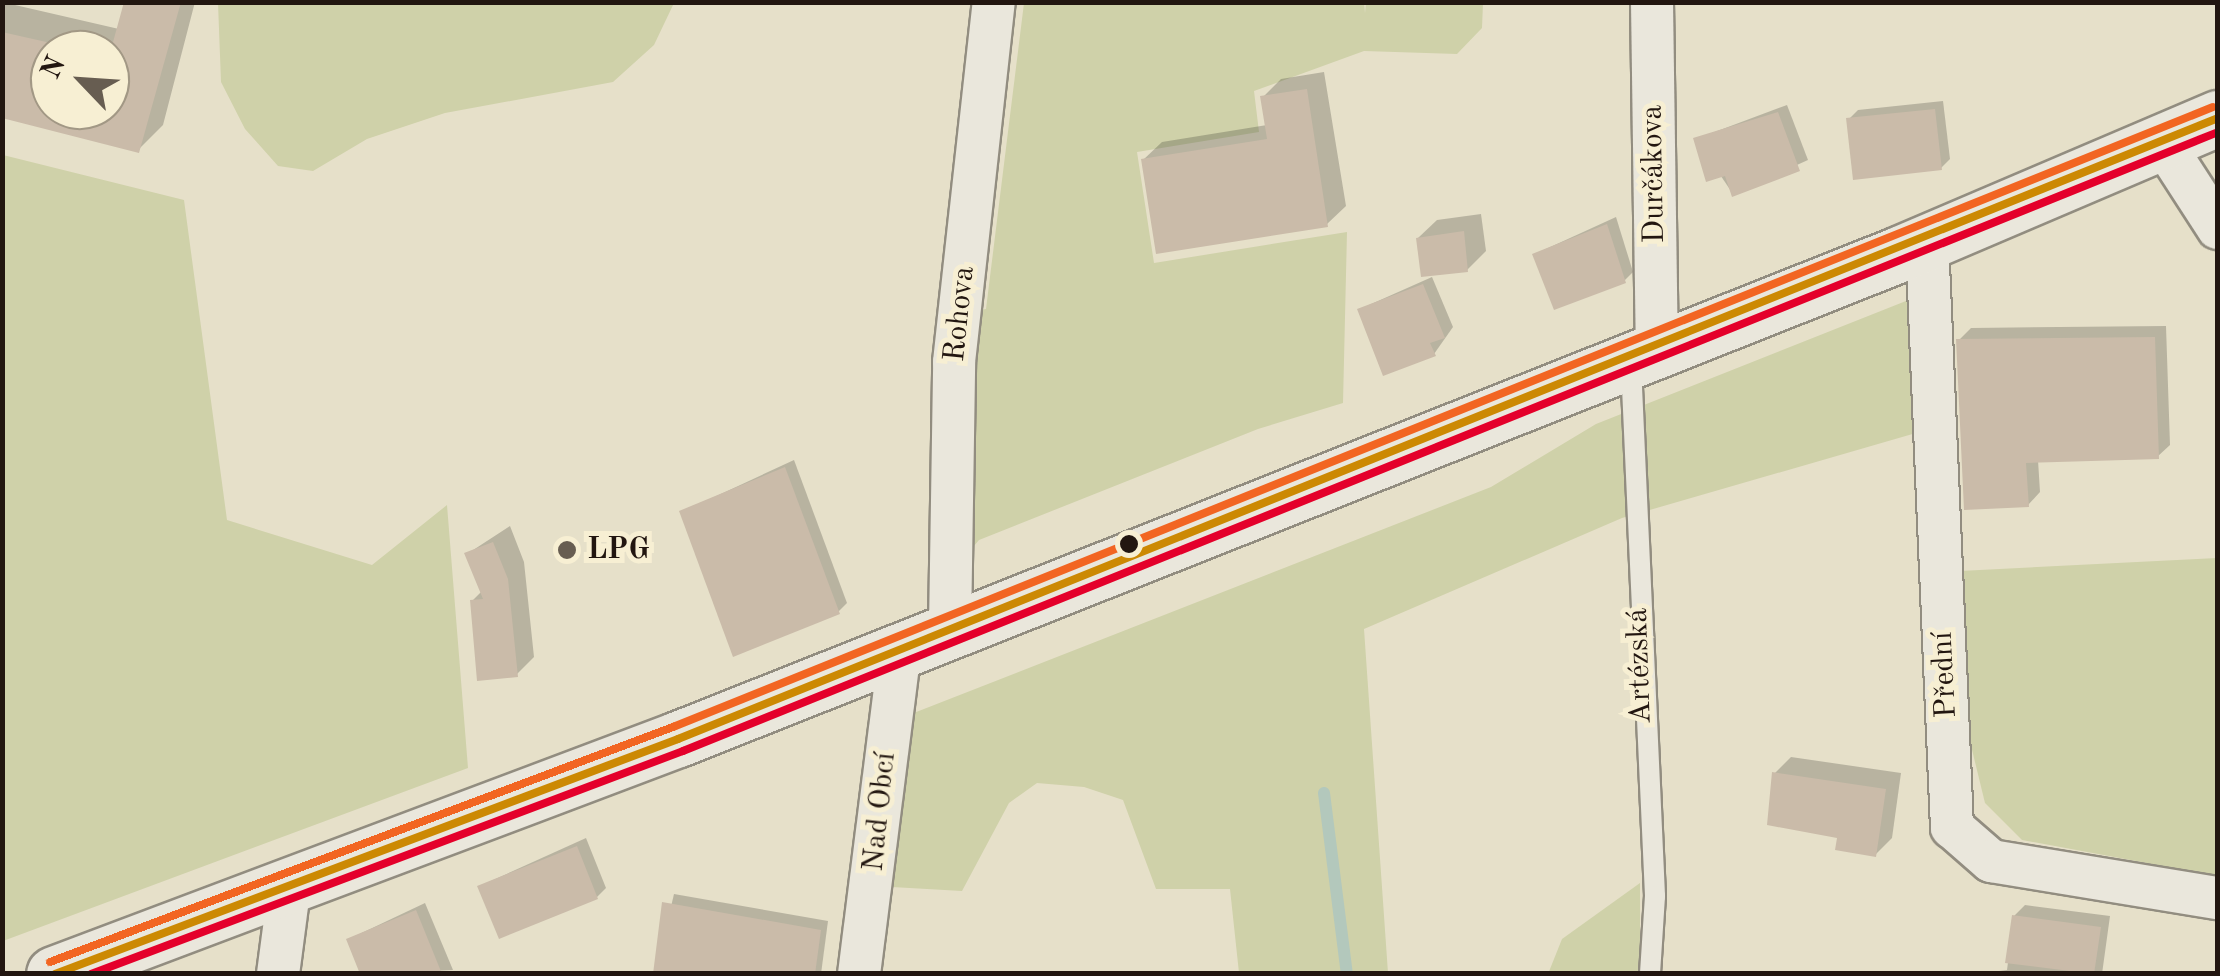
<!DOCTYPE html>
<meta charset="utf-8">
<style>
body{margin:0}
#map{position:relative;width:2220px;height:976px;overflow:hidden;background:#e6e0c9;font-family:"Old Standard TT",serif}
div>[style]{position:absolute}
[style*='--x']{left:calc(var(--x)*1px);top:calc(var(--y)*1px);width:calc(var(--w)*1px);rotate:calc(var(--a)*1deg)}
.green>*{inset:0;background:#cfd1a9}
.shadow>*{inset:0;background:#0003}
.stream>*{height:12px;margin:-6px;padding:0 6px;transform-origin:6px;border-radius:6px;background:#b3c8bc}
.building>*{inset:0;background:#cabba9}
.roads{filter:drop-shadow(2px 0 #928d80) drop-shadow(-2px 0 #928d80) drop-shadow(0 2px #928d80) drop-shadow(0 -2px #928d80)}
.service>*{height:20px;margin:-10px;padding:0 10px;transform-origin:10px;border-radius:10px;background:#eae7dc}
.minor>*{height:42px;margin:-21px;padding:0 21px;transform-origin:21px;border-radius:21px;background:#eae7dc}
.secondary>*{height:55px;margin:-27.5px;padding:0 27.5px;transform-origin:27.5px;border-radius:27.5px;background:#eae7dc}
.bus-1>*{height:8px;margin:-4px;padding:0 4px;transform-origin:4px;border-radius:4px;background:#cc8903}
.bus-2>*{height:8px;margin:-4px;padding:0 4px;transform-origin:4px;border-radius:4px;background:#e4002b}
.bus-3>*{height:8px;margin:-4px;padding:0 4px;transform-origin:4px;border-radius:4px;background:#f26522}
.dots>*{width:28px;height:28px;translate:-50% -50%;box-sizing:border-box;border:5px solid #f7efd3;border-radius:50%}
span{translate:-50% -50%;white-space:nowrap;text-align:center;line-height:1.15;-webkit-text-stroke:10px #f7efd3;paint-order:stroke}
.street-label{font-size:30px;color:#221610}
.poi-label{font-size:30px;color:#221610;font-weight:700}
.left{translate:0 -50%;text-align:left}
.frame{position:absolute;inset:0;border:5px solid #221610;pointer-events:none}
.north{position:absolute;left:30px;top:30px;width:100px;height:100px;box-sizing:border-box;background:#f7efd3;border:2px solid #a29885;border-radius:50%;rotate:295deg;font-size:28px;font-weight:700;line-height:40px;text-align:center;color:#221610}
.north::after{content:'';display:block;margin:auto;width:35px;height:45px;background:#675d51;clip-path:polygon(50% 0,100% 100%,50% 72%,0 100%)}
</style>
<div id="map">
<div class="green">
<div style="clip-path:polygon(1364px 2px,1365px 13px,1366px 3px,1483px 3px,1482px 28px,1457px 54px,1364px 51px,1254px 91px,1259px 132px,1137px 152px,1154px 263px,1347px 232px,1343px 403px,1258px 429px,979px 540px,968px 553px,974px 311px,986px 309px,1024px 3px)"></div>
<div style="clip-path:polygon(218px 3px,218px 2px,674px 3px,654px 45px,613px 82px,445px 113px,367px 139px,313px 171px,278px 166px,245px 129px,221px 82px)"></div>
<div style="clip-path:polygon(3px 155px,184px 200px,227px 520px,372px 565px,447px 505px,468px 768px,3px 941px)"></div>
<div style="clip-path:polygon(1911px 299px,1916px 433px,1622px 518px,1364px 629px,1388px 973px,1239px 973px,1230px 889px,1156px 889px,1123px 800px,1084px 787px,1037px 783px,1009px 803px,962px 891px,892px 887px,906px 716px,1491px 487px,1596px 424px)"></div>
<div style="clip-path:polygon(2217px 558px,2217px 876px,2022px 840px,1985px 803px,1965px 721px,1960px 571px)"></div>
<div style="clip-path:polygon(1640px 883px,1640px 973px,1548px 974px,1562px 939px)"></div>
</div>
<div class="shadow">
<div style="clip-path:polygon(evenodd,2px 2px,119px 29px,127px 2px,195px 2px,163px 125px,138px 150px,2px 114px,2px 2px,50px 50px,110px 50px,110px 110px,50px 110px,50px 50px)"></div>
<div style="clip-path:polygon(1324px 72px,1346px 206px,1327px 224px,1143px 160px,1162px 142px,1267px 125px,1263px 97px,1281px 79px)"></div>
<div style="clip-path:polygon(1943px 101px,1950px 159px,1941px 168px,1849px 119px,1858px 110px)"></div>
<div style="clip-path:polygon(1787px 105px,1808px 160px,1733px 194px,1696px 139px)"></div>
<div style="clip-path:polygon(1481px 214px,1486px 251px,1467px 270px,1418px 238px,1437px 220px)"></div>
<div style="clip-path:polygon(1616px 217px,1633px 272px,1624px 281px,1535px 254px)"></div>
<div style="clip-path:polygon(1432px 277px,1453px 327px,1434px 354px,1360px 309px)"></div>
<div style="clip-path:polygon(2166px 326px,2170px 445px,2157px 457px,2038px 460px,2040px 492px,2028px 505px,1959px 340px,1971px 328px)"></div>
<div style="clip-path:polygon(794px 460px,847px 603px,838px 612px,682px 512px)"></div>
<div style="clip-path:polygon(510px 526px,524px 562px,534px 657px,517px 674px,472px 601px,482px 591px,467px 554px)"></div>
<div style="clip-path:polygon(1791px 757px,1901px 773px,1892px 838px,1875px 855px,1840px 836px,1775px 773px)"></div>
<div style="clip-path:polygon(586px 838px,606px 888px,597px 897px,480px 886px)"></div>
<div style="clip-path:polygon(674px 894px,828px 921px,821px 974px,655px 974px)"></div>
<div style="clip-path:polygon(425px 903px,453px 970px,363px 974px,349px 939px)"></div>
<div style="clip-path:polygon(2025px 905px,2110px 916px,2102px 974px,1975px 974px,2007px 970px,2014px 916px)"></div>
</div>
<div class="stream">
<div style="--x:1324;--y:793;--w:182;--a:82.8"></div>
</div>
<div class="building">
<div style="clip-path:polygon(124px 2px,181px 2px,139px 153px,2px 118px,2px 32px,82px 50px,50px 50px,50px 110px,110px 110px,110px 53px)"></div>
<div style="clip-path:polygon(1307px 89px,1328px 227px,1156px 254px,1141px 159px,1267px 139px,1260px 96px)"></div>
<div style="clip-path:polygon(1935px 109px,1942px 170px,1853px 180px,1846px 118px)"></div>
<div style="clip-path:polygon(1778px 112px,1800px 171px,1732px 197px,1725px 176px,1706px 182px,1693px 138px)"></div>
<div style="clip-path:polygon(1607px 224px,1626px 283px,1554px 310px,1532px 254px)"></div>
<div style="clip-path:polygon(1464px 231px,1468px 272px,1421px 277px,1416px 238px)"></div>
<div style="clip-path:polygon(1423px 284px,1445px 338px,1430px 343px,1436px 356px,1383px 376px,1357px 309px)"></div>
<div style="clip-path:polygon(2155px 337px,2159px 459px,2026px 463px,2029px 507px,1964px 510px,1956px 339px)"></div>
<div style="clip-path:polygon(785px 467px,840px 614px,733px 657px,679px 511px)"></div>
<div style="clip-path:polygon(493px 542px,508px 579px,518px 677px,477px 681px,470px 600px,483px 599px,464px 553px)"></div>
<div style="clip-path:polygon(1772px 772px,1886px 789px,1876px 857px,1835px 850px,1837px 838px,1767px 825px)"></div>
<div style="clip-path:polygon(577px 846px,598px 899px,499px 939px,477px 886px)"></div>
<div style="clip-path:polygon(662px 902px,821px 930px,815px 974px,653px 974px)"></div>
<div style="clip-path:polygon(416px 910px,442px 974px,360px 974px,346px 939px)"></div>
<div style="clip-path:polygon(2012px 915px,2101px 927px,2094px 974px,2005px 963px)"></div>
</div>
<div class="roads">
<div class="service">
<div style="--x:1631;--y:365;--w:532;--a:87.41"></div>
<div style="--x:1655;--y:896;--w:78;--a:93.7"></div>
</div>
<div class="minor">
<div style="--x:1652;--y:2;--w:344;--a:89.2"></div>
<div style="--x:2161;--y:140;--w:105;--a:57.1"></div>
<div style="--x:1927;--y:241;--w:587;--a:87.56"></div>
<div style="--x:1952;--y:827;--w:52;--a:41.1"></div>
<div style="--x:1991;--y:861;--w:230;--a:9.3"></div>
<div style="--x:950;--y:628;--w:266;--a:-89.1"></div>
<div style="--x:954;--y:362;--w:362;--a:-83.7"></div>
<div style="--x:278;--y:974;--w:85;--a:-82.5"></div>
<div style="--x:859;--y:974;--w:327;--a:-82.8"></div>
</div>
<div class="secondary">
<div style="--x:54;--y:974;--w:667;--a:-20.64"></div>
<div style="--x:678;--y:739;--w:1314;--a:-21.66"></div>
<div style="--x:1899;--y:254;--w:347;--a:-23.1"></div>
</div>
</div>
<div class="bus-1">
<div style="--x:55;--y:974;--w:666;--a:-20.67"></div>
<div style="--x:678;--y:739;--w:1660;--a:-21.96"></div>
</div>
<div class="bus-2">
<div style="--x:91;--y:974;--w:633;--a:-20.64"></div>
<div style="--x:683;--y:751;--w:1655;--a:-21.96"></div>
</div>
<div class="bus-3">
<div style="--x:50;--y:962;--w:666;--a:-20.67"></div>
<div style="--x:673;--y:727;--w:1660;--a:-21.93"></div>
</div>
<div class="dots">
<div style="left:1129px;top:544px;background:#221610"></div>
<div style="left:567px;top:550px;background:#675d51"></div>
</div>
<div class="street-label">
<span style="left:1654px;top:174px;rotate:-91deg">Durčákova</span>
<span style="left:960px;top:314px;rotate:-84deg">Rohova</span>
<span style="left:1640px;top:666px;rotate:-92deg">Artézská</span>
<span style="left:1945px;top:675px;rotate:-93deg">Přední</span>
<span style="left:880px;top:812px;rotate:-84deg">Nad Obcí</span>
</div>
<div class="poi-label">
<span class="left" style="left:587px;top:550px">LPG</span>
</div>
<div class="frame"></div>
<div class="north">N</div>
</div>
